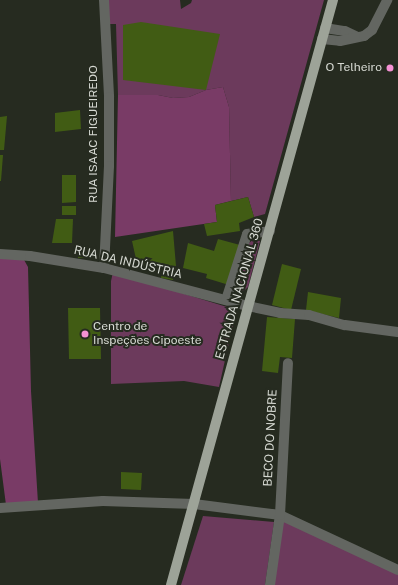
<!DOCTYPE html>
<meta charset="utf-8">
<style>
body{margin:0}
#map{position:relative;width:398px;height:585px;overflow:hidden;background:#262b20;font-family:"Public Sans",sans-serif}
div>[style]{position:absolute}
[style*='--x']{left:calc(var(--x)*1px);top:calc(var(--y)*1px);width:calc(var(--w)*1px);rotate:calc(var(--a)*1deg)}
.green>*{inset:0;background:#6c3a5c}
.forest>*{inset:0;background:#793b66}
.building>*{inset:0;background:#415c14}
.minor>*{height:10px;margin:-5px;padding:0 5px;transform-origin:5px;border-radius:5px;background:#636661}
.major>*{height:10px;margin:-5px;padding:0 5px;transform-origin:5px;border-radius:5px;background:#9da398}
.dots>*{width:11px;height:11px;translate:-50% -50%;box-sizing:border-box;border:2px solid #262b20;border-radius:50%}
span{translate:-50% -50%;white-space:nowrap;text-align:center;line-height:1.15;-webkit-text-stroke:4px #262b20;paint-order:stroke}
.poi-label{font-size:12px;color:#d6d9d2}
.right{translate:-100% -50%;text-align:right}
.left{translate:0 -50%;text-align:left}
.street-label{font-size:12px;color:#d6d9d2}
</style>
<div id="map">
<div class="green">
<div style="clip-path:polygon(107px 0,180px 0,181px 9px,191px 3px,192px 0,324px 0,265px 214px,254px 217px,248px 197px,231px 201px,229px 107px,223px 87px,206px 90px,189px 97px,173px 98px,158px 95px,118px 95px,116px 24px,109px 24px)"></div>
<div style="clip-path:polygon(254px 239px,260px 241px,248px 287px,245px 290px,239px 291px,238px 289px,249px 243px)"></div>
<div style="clip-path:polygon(113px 272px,227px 307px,234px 320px,219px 387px,184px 381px,111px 384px,111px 281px)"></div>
<div style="clip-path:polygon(280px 515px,398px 570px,398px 585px,270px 585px)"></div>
<div style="clip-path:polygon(203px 516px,274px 522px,265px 585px,181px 585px)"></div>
</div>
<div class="forest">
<div style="clip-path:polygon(223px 87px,229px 107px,231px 201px,215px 205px,217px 222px,115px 237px,118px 95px,158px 95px,173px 98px,189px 97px,206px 90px)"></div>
<div style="clip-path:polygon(0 256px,23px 258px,28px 267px,31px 391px,38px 503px,6px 505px,0 459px)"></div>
</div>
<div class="building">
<div style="clip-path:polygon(141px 22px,220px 34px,206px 90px,123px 80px,123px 25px)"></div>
<div style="clip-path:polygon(80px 110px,81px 129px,55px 132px,55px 113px)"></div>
<div style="clip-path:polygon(7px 116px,4px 150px,0 150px,0 117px)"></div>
<div style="clip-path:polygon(0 155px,3px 155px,1px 181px,0 181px)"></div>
<div style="clip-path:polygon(62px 175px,76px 175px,76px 202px,62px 203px)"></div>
<div style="clip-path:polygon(248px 197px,254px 217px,239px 223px,240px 231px,207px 236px,204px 224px,217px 222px,215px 205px)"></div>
<div style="clip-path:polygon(62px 206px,76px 206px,76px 215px,62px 215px)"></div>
<div style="clip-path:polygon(56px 219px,73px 219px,72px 243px,52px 243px)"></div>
<div style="clip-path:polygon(173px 231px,176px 266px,173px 280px,161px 278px,163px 263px,138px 268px,132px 241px)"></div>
<div style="clip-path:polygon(218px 239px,240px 245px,229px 285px,206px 278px,207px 274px,183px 268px,188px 243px,214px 251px)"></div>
<div style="clip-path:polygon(78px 251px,86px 251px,85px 258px,78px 258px)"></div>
<div style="clip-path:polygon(282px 264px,301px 269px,291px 310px,272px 305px)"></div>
<div style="clip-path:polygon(308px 292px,341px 298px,339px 318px,306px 310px)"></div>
<div style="clip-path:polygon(68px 308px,100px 308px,101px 359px,69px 359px)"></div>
<div style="clip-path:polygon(267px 317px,295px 319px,292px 358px,280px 357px,278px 373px,262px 371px)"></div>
<div style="clip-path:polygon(121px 472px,142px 473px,141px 490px,121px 489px)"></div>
</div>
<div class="minor">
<div style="--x:104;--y:0;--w:97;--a:87"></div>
<div style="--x:109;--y:97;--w:69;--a:90"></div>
<div style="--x:109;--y:166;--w:102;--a:92.8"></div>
<div style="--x:325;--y:28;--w:20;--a:9"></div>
<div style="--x:345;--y:31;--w:14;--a:25"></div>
<div style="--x:322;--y:39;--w:18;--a:6"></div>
<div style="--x:340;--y:41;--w:25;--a:-12"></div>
<div style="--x:364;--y:36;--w:10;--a:-37"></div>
<div style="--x:372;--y:30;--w:34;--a:-63"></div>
<div style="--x:0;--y:254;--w:30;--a:4"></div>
<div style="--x:30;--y:256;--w:75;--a:9.2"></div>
<div style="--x:104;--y:268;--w:149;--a:14.8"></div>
<div style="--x:248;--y:306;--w:33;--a:12"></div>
<div style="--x:280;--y:313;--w:29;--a:4"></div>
<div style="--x:309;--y:315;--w:37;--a:16"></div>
<div style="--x:345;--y:325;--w:53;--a:7.5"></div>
<div style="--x:226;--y:300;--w:69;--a:-72.3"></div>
<div style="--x:247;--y:234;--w:23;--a:-7"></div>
<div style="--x:0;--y:508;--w:103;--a:-3.9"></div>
<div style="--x:103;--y:501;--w:91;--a:1.9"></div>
<div style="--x:194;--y:504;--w:87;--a:7.3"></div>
<div style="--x:280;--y:515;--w:130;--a:25"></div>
<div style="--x:270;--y:585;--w:71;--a:-81.9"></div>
<div style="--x:280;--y:515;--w:152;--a:-87"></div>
</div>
<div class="major">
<div style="--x:171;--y:585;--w:607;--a:-74.52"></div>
</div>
<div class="dots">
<div style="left:390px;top:68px;background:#f491d4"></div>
<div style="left:85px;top:334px;background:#f491d4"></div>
</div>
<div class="poi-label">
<span class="right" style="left:382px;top:68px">O Telheiro</span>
<span class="left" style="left:93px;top:334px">Centro de<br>Inspeções Cipoeste</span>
</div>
<div class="street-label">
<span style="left:94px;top:134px;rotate:-90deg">RUA ISAAC FIGUEIREDO</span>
<span style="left:128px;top:263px;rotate:13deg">RUA DA INDÚSTRIA</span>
<span style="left:240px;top:289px;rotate:-74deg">ESTRADA NACIONAL 360</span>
<span style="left:271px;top:438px;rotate:-87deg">BECO DO NOBRE</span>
</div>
</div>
